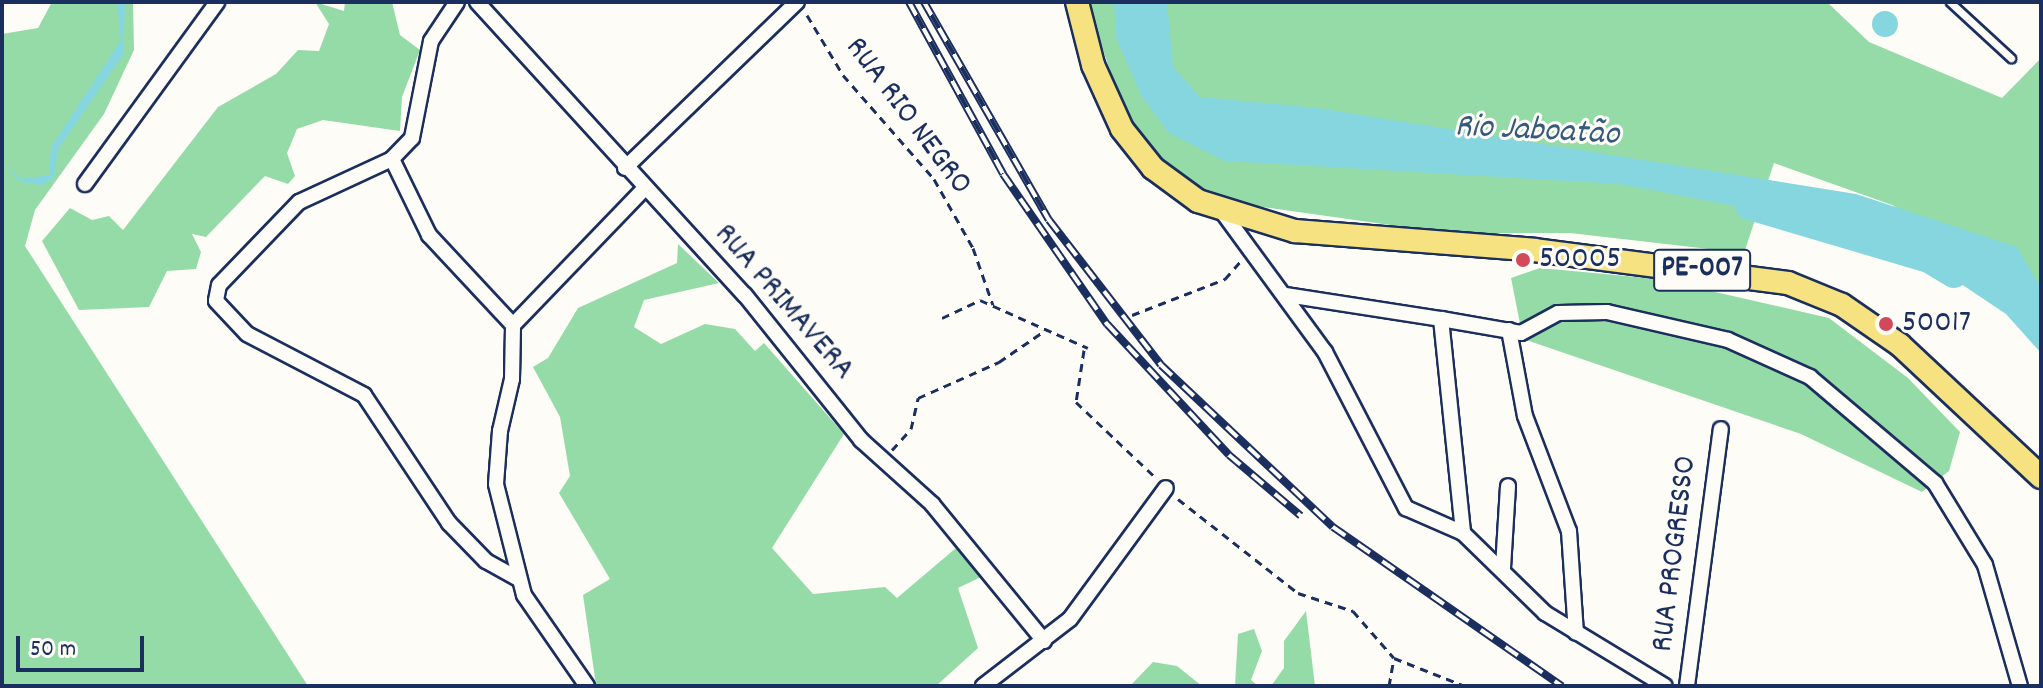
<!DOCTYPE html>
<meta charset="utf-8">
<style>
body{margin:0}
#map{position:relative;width:2043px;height:688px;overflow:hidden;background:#fdfcf7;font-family:Dekko,sans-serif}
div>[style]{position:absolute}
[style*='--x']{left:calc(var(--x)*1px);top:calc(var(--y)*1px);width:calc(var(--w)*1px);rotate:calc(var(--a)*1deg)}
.green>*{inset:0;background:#95dba8}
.water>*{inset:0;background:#85d6df}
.round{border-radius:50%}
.river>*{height:30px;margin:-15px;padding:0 15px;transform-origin:15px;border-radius:15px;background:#85d6df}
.path>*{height:3px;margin-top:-1.5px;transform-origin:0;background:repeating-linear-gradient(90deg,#1b2f5e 0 8px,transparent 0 14px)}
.roads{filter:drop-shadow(2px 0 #1b2f5e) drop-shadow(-2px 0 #1b2f5e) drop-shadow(0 2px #1b2f5e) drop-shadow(0 -2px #1b2f5e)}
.lane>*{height:7px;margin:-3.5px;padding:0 3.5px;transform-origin:3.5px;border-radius:3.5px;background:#fdfcf7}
.street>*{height:14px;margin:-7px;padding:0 7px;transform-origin:7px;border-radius:7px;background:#fdfcf7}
.primary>*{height:22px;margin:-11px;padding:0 11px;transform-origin:11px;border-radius:11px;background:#f6e281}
.rail>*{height:8px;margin-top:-4px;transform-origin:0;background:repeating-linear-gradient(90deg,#fdfcf7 0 15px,#1b2f5e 0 30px);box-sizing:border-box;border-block:2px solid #1b2f5e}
.dots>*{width:22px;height:22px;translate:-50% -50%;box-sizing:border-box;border:4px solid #fdfcf7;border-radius:50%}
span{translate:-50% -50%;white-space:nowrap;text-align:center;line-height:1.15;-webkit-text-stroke:6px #fdfcf7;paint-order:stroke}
.shield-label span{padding:2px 6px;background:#fdfcf7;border:2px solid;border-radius:6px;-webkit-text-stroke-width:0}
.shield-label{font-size:30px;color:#1b2f5e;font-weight:700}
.street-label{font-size:32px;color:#1b2f5e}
.poi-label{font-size:32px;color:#1b2f5e}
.left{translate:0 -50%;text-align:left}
.water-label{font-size:34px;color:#36597e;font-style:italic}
.frame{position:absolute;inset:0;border:4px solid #1b2f5e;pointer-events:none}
.scale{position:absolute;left:16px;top:636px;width:128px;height:36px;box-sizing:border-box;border:4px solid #1b2f5e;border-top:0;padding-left:10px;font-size:24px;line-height:28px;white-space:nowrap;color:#1b2f5e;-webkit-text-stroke:6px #fdfcf7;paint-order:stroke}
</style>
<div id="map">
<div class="green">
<div style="clip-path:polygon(52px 2px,133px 2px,134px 50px,104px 114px,35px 210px,25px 246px,308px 686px,2px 686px,2px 34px,38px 28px)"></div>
<div style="clip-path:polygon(315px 2px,344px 11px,345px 2px,392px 2px,400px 35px,420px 50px,402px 97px,400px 131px,323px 120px,297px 129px,287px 153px,295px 176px,288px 184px,265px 176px,206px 237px,192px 234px,201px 252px,196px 269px,167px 271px,149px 307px,79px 310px,42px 241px,70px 208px,92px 220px,109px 216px,123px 230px,218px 107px,276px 74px,298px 50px,319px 51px,329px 24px)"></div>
<div style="clip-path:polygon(1086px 2px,1827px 2px,1869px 42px,2002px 98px,2041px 58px,2041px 288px,1892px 205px,1774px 163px,1744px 253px,1570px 233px,1447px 233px,1214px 200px,1169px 171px,1129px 124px)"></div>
<div style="clip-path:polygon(678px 244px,719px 283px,644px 300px,634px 327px,661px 344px,705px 324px,735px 329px,755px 351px,764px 343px,844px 434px,772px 548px,813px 594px,885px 587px,897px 598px,956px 548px,981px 577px,958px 588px,978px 648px,936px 686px,596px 685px,583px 595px,610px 579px,559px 493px,570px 476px,560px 417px,533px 367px,548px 358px,578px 308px,677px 263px)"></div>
<div style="clip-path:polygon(1540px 268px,1658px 279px,1829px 318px,1908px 378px,1960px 432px,1949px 471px,1922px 492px,1801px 434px,1523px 339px,1511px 278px)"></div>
<div style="clip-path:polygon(1306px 611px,1315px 686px,1271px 686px,1284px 668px,1284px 641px)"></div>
<div style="clip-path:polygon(1254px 629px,1262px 651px,1251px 680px,1258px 686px,1235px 686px,1238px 634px)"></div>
<div style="clip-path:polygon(1153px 662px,1177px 666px,1202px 686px,1130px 686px)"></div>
</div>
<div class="water">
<div style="clip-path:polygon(117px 2px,125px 2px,123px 55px,58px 149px,54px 178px,42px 185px,21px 182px,2px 164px,22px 179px,49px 175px,51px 147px,121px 40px)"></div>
<div style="clip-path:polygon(1114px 2px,1167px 2px,1173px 67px,1200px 97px,1317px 108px,1856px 194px,2017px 247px,2041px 288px,2041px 353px,2006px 314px,1888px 235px,1620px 184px,1225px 161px,1169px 133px,1142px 97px,1116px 38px)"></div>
<div class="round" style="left:1872px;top:11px;width:26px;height:26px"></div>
</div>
<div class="river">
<div style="--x:1750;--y:205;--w:187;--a:16.5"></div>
<div style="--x:1929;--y:258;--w:29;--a:31"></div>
</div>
<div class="path">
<div style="--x:807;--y:15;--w:70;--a:59"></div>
<div style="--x:843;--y:75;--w:138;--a:48.8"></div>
<div style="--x:934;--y:179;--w:79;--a:60.5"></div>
<div style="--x:973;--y:248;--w:60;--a:70.7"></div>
<div style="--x:1132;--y:315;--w:100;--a:-21.2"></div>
<div style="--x:1225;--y:279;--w:23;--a:-49"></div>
<div style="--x:942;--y:318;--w:42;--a:-25.3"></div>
<div style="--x:980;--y:300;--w:118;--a:24"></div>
<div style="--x:1084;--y:350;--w:53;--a:98.7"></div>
<div style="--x:1076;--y:402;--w:109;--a:43.5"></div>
<div style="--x:892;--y:450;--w:28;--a:-48"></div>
<div style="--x:911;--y:429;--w:32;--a:-77"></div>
<div style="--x:918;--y:398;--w:89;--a:-24"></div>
<div style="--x:999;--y:362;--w:58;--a:-34.5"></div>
<div style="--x:1178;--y:499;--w:152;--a:38.1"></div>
<div style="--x:1298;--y:593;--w:58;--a:18.1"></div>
<div style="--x:1353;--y:611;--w:62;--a:48.9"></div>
<div style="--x:1389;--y:686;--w:28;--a:-80"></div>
<div style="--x:1394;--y:658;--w:76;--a:21.5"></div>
</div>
<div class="roads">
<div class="lane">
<div style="--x:1950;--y:2;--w:83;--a:42.6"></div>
</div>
<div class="street">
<div style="--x:457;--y:2;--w:47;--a:123.7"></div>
<div style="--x:431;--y:41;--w:99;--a:101.1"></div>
<div style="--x:412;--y:138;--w:29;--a:134"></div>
<div style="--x:392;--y:159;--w:102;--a:155.2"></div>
<div style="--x:299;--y:202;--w:115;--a:133.9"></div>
<div style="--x:219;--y:285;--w:16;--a:101"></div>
<div style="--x:216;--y:301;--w:45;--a:46.8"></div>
<div style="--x:247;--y:334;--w:132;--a:27.5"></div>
<div style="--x:364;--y:395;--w:154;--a:56.4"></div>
<div style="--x:449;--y:523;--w:53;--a:45.8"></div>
<div style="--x:486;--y:561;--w:38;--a:29"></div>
<div style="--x:477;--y:2;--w:397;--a:47.6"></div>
<div style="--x:745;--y:295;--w:186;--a:51.3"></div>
<div style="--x:861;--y:440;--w:96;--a:42"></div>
<div style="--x:932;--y:504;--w:177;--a:50.7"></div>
<div style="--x:392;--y:159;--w:85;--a:64"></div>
<div style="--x:429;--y:235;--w:123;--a:47"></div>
<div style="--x:625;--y:168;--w:239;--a:-44"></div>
<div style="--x:85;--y:184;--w:225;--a:-54"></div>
<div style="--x:1221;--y:210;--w:176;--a:53.8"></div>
<div style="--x:1325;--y:352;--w:176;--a:62.6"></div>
<div style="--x:1406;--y:508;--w:62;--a:23.7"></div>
<div style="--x:1463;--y:533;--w:115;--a:44.3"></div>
<div style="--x:1545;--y:613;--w:140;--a:31.3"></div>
<div style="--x:1286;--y:295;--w:157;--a:8.8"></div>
<div style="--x:1441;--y:319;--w:215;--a:84.1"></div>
<div style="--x:1441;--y:319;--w:81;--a:9.9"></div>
<div style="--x:1521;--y:333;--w:42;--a:-28.4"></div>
<div style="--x:1558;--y:313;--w:49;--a:-1.2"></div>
<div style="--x:1607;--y:312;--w:124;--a:13"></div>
<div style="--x:1728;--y:340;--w:90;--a:24.3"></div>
<div style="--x:1810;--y:377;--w:164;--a:40.3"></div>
<div style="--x:1935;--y:483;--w:96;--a:58.6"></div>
<div style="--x:1985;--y:565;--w:126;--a:73.9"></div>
<div style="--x:1509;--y:330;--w:87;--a:79.5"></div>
<div style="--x:1525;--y:416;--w:123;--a:69.1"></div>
<div style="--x:1569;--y:531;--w:102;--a:86.1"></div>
<div style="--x:1503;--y:568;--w:82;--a:-86.5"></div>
<div style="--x:587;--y:686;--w:111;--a:-124.7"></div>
<div style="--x:524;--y:595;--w:114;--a:-104.2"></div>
<div style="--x:496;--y:484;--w:53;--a:-85.7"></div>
<div style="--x:500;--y:431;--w:53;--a:-77"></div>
<div style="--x:512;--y:379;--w:54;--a:-88.9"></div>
<div style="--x:513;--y:325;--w:189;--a:-46.1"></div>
<div style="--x:983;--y:686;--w:110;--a:-37.6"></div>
<div style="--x:1070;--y:619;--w:162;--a:-53.8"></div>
<div style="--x:1687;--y:686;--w:259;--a:-82.5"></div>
</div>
<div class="primary">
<div style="--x:1077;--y:2;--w:65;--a:75.7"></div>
<div style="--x:1093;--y:65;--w:70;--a:65.6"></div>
<div style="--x:1122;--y:129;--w:50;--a:51.5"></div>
<div style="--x:1153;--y:168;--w:56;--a:36.3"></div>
<div style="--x:1198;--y:201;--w:102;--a:17.2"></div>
<div style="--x:1295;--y:231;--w:240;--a:4.5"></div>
<div style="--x:1534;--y:250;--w:256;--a:7.4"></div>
<div style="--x:1788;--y:283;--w:58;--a:22.2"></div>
<div style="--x:1842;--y:305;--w:70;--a:34.6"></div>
<div style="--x:1900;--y:345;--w:193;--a:43.1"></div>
</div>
</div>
<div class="rail">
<div style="--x:909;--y:2;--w:196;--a:61.3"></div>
<div style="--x:1003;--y:174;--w:183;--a:55.3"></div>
<div style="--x:1107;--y:324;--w:179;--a:47"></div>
<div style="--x:1229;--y:455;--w:94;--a:40.3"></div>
<div style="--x:924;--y:2;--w:251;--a:60.2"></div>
<div style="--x:1049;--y:220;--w:183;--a:52.3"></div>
<div style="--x:1161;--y:365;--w:236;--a:43.3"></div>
<div style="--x:1333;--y:527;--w:279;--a:34.8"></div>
</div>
<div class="dots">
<div style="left:1523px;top:260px;background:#d1495b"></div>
<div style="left:1886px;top:324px;background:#d1495b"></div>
</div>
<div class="shield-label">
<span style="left:1702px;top:270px">PE-007</span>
</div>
<div class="street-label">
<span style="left:907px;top:117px;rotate:53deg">RUA RIO NEGRO</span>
<span style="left:783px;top:303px;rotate:49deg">RUA PRIMAVERA</span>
<span style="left:1676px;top:554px;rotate:-83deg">RUA PROGRESSO</span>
</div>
<div class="poi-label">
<span class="left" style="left:1539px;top:260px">50005</span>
<span class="left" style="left:1902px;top:324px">50017</span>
</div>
<div class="water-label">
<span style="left:1537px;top:132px;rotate:3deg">Rio Jaboatão</span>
</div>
<div class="frame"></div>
<div class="scale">50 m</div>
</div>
